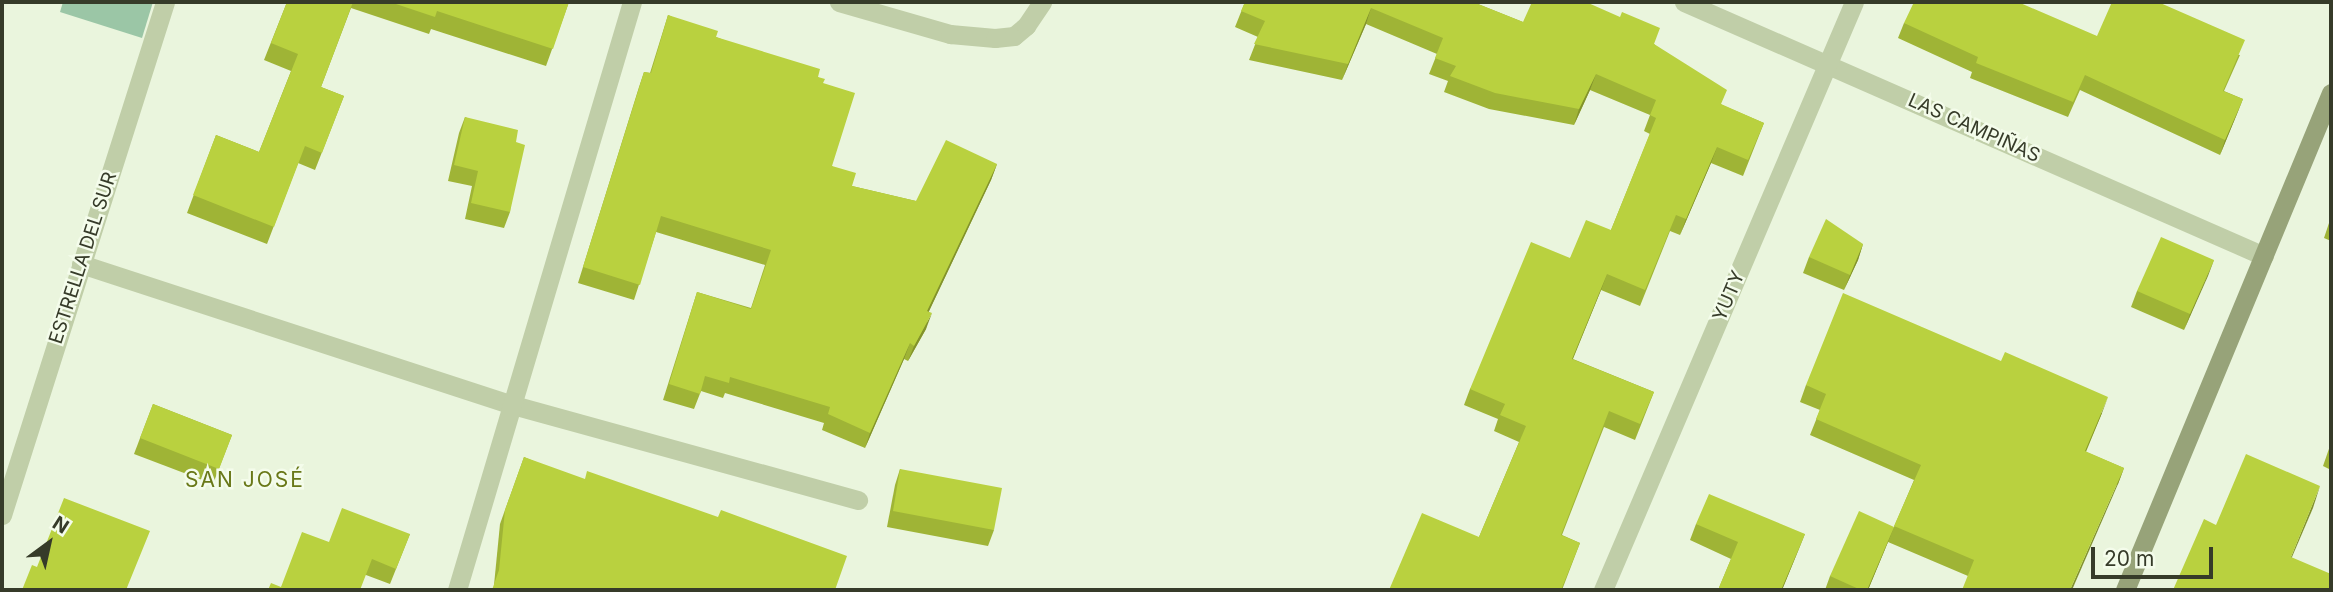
<!DOCTYPE html>
<meta charset="utf-8">
<style>
body{margin:0}
#map{position:relative;width:2333px;height:592px;overflow:hidden;background:#eaf5dd;font-family:Inter,sans-serif}
div>[style]{position:absolute}
[style*='--x']{left:calc(var(--x)*1px);top:calc(var(--y)*1px);width:calc(var(--w)*1px);rotate:calc(var(--a)*1deg)}
.green>*{inset:0;background:#9bc6a6}
.minor>*{height:19px;margin:-9.5px;padding:0 9.5px;transform-origin:9.5px;border-radius:9.5px;background:#c0cea8}
.secondary>*{height:19px;margin:-9.5px;padding:0 9.5px;transform-origin:9.5px;border-radius:9.5px;background:#97a379}
.wall>*{inset:0;background:#9fb436}
.shaded-wall>*{inset:0;background:#82922c}
.building>*{inset:0;background:#b9d13f}
span{translate:-50% -50%;white-space:nowrap;text-align:center;line-height:1.15;-webkit-text-stroke:5px #f4fceb;paint-order:stroke}
.street-label{font-size:19px;color:#363b29}
.neighbourhood-label{font-size:21px;color:#697818;letter-spacing:2px}
.frame{position:absolute;inset:0;border:4px solid #363b29;pointer-events:none}
.north{position:absolute;left:14px;top:508px;width:70px;height:70px;-webkit-text-stroke:5px #f4fceb;paint-order:stroke;rotate:33deg;font-size:19px;font-weight:700;line-height:28px;text-align:center;color:#363b29}
.north::after{content:'';display:block;margin:auto;width:24px;height:32px;background:#363b29;clip-path:polygon(50% 0,100% 100%,50% 72%,0 100%)}
.scale{position:absolute;left:2091px;top:547px;width:122px;height:32px;box-sizing:border-box;border:4px solid #363b29;border-top:0;padding-left:9px;font-size:21px;line-height:24px;white-space:nowrap;color:#363b29;-webkit-text-stroke:5px #f4fceb;paint-order:stroke}
</style>
<div id="map">
<div class="green">
<div style="clip-path:polygon(63px 2px,153px 2px,142px 38px,60px 12px)"></div>
</div>
<div class="minor">
<div style="--x:839;--y:2;--w:116;--a:16.1"></div>
<div style="--x:950;--y:34;--w:45;--a:5.1"></div>
<div style="--x:995;--y:38;--w:19;--a:-6"></div>
<div style="--x:1014;--y:36;--w:16;--a:-40"></div>
<div style="--x:1026;--y:26;--w:29;--a:-56"></div>
<div style="--x:1684;--y:2;--w:633;--a:23.65"></div>
<div style="--x:81;--y:264;--w:454;--a:18.1"></div>
<div style="--x:513;--y:405;--w:358;--a:15.4"></div>
<div style="--x:2;--y:515;--w:538;--a:-72.37"></div>
<div style="--x:457;--y:590;--w:613;--a:-73.43"></div>
<div style="--x:1603;--y:590;--w:639;--a:-66.88"></div>
</div>
<div class="secondary">
<div style="--x:2125;--y:590;--w:538;--a:-67.49"></div>
</div>
<div class="wall">
<div style="clip-path:polygon(287px 2px,569px 2px,546px 66px,431px 29px,429px 34px,351px 8px,321px 87px,344px 96px,315px 170px,298px 163px,267px 244px,187px 213px,216px 135px,259px 152px,291px 71px,264px 60px)"></div>
<div style="clip-path:polygon(1245px 2px,1473px 2px,1523px 22px,1654px 44px,1722px 105px,1764px 123px,1743px 176px,1711px 163px,1680px 235px,1670px 231px,1640px 306px,1601px 290px,1573px 359px,1654px 392px,1635px 440px,1604px 427px,1562px 535px,1580px 543px,1562px 590px,1389px 590px,1479px 537px,1519px 442px,1494px 431px,1498px 419px,1464px 405px,1470px 389px,1570px 258px,1611px 230px,1650px 134px,1644px 131px,1650px 115px,1590px 90px,1574px 125px,1489px 109px,1444px 92px,1448px 81px,1429px 74px,1437px 54px,1366px 24px,1342px 80px,1249px 60px,1258px 37px,1235px 27px)"></div>
<div style="clip-path:polygon(668px 15px,716px 37px,818px 77px,823px 83px,832px 166px,852px 186px,916px 201px,997px 164px,991px 180px,929px 311px,926px 329px,908px 361px,904px 359px,865px 448px,822px 430px,824px 423px,725px 393px,723px 398px,701px 391px,694px 409px,663px 400px,697px 292px,751px 308px,765px 265px,656px 232px,634px 300px,578px 283px,639px 87px,644px 72px,650px 73px)"></div>
<div style="clip-path:polygon(1904px 23px,2097px 36px,2240px 55px,2224px 91px,2243px 99px,2220px 155px,2080px 90px,2068px 117px,1970px 78px,1972px 72px,1898px 38px)"></div>
<div style="clip-path:polygon(465px 117px,516px 142px,510px 212px,504px 228px,465px 219px,472px 186px,448px 181px,459px 133px)"></div>
<div style="clip-path:polygon(2331px 217px,2331px 241px,2324px 238px)"></div>
<div style="clip-path:polygon(1863px 244px,1858px 260px,1844px 290px,1803px 273px,1809px 257px)"></div>
<div style="clip-path:polygon(2214px 260px,2184px 330px,2131px 307px,2137px 291px)"></div>
<div style="clip-path:polygon(1806px 385px,2102px 413px,2086px 452px,2124px 468px,2118px 484px,1968px 576px,1888px 542px,1868px 590px,1825px 590px,1830px 576px,1894px 527px,1914px 480px,1810px 435px,1820px 410px,1800px 402px)"></div>
<div style="clip-path:polygon(153px 404px,232px 435px,213px 484px,134px 454px)"></div>
<div style="clip-path:polygon(2331px 443px,2331px 470px,2323px 466px)"></div>
<div style="clip-path:polygon(524px 457px,835px 590px,494px 585px,500px 524px)"></div>
<div style="clip-path:polygon(900px 469px,994px 530px,988px 546px,887px 527px,895px 485px)"></div>
<div style="clip-path:polygon(1696px 524px,1805px 534px,1782px 590px,1718px 590px,1731px 559px,1690px 540px)"></div>
<div style="clip-path:polygon(410px 534px,390px 584px,366px 575px,281px 587px,329px 542px)"></div>
</div>
<div class="shaded-wall">
<div style="clip-path:polygon(1371px 8px,1366px 24px,1342px 80px,1348px 64px)"></div>
<div style="clip-path:polygon(1596px 74px,1590px 90px,1574px 125px,1579px 109px)"></div>
<div style="clip-path:polygon(2243px 99px,2237px 114px,2220px 155px,2225px 140px)"></div>
<div style="clip-path:polygon(1717px 147px,1711px 163px,1680px 235px,1686px 219px)"></div>
<div style="clip-path:polygon(997px 164px,991px 180px,922px 326px,927px 311px)"></div>
<div style="clip-path:polygon(1863px 244px,1858px 260px,1844px 290px,1850px 275px)"></div>
<div style="clip-path:polygon(2214px 260px,2208px 276px,2184px 330px,2190px 314px)"></div>
<div style="clip-path:polygon(1607px 274px,1601px 290px,1566px 375px,1572px 359px)"></div>
<div style="clip-path:polygon(932px 313px,926px 329px,908px 361px,914px 346px)"></div>
<div style="clip-path:polygon(910px 343px,904px 359px,865px 448px,870px 433px)"></div>
<div style="clip-path:polygon(2108px 397px,2102px 413px,2079px 467px,2085px 451px)"></div>
<div style="clip-path:polygon(2124px 468px,2118px 484px,2072px 590px,2070px 590px)"></div>
<div style="clip-path:polygon(2320px 486px,2313px 508px,2283px 578px,2291px 557px)"></div>
<div style="clip-path:polygon(1894px 527px,1888px 542px,1868px 590px,1867px 590px)"></div>
<div style="clip-path:polygon(1805px 534px,1782px 590px,1781px 590px)"></div>
</div>
<div class="building">
<div style="clip-path:polygon(287px 2px,353px 2px,321px 87px,344px 96px,322px 153px,305px 146px,274px 227px,193px 195px,216px 135px,259px 152px,298px 54px,271px 43px)"></div>
<div style="clip-path:polygon(390px 2px,569px 2px,553px 49px,437px 11px,435px 17px)"></div>
<div style="clip-path:polygon(1245px 2px,1473px 2px,1523px 22px,1532px 2px,1586px 2px,1620px 17px,1622px 12px,1660px 28px,1654px 44px,1727px 90px,1721px 104px,1764px 123px,1748px 160px,1717px 147px,1686px 219px,1676px 215px,1645px 290px,1607px 274px,1572px 359px,1654px 392px,1640px 424px,1609px 411px,1561px 535px,1580px 543px,1561px 590px,1389px 590px,1422px 513px,1479px 537px,1526px 426px,1500px 415px,1505px 404px,1470px 389px,1531px 242px,1570px 258px,1586px 220px,1611px 230px,1656px 118px,1650px 115px,1656px 100px,1596px 74px,1579px 109px,1495px 93px,1450px 76px,1456px 66px,1435px 58px,1443px 38px,1371px 8px,1348px 64px,1254px 44px,1265px 21px,1241px 11px)"></div>
<div style="clip-path:polygon(1914px 2px,2018px 2px,2097px 36px,2112px 2px,2158px 2px,2245px 40px,2223px 91px,2243px 99px,2225px 140px,2085px 75px,2073px 102px,1976px 63px,1978px 57px,1904px 23px)"></div>
<div style="clip-path:polygon(668px 15px,718px 31px,716px 37px,820px 69px,818px 77px,825px 79px,823px 83px,855px 93px,832px 166px,856px 173px,852px 186px,916px 201px,946px 140px,997px 164px,927px 311px,932px 313px,914px 346px,910px 343px,870px 433px,828px 414px,830px 407px,730px 377px,729px 383px,705px 376px,700px 394px,669px 384px,697px 292px,751px 309px,771px 250px,661px 216px,640px 285px,583px 267px,644px 72px,651px 73px)"></div>
<div style="clip-path:polygon(465px 117px,518px 130px,516px 142px,525px 145px,510px 212px,471px 203px,478px 171px,454px 165px)"></div>
<div style="clip-path:polygon(1826px 219px,1863px 244px,1850px 275px,1809px 257px)"></div>
<div style="clip-path:polygon(2161px 237px,2214px 260px,2190px 314px,2137px 291px)"></div>
<div style="clip-path:polygon(1843px 293px,2001px 361px,2005px 352px,2108px 397px,2085px 451px,2124px 468px,2070px 590px,1962px 590px,1974px 560px,1894px 526px,1921px 465px,1816px 419px,1826px 394px,1806px 385px)"></div>
<div style="clip-path:polygon(153px 404px,232px 435px,219px 469px,140px 438px)"></div>
<div style="clip-path:polygon(2246px 454px,2320px 486px,2291px 557px,2331px 574px,2331px 590px,2173px 590px,2204px 519px,2216px 525px)"></div>
<div style="clip-path:polygon(524px 457px,585px 479px,587px 471px,718px 517px,721px 510px,847px 556px,835px 590px,492px 590px,499px 570px,505px 510px)"></div>
<div style="clip-path:polygon(900px 469px,1002px 488px,994px 530px,893px 511px)"></div>
<div style="clip-path:polygon(1709px 494px,1805px 534px,1781px 590px,1718px 590px,1738px 542px,1696px 524px)"></div>
<div style="clip-path:polygon(64px 498px,150px 531px,126px 590px,22px 590px,32px 565px,37px 567px)"></div>
<div style="clip-path:polygon(342px 508px,410px 534px,396px 569px,372px 559px,360px 590px,268px 590px,271px 583px,281px 587px,302px 532px,329px 542px)"></div>
<div style="clip-path:polygon(1859px 511px,1894px 527px,1867px 590px,1861px 590px,1830px 576px)"></div>
</div>
<div class="street-label">
<span style="left:1974px;top:128px;rotate:24deg">LAS CAMPIÑAS</span>
<span style="left:83px;top:258px;rotate:-72deg">ESTRELLA DEL SUR</span>
<span style="left:1729px;top:296px;rotate:-67deg">YUTY</span>
</div>
<div class="neighbourhood-label">
<span style="left:245px;top:480px">SAN JOSÉ</span>
</div>
<div class="frame"></div>
<div class="north">N</div>
<div class="scale">20 m</div>
</div>
